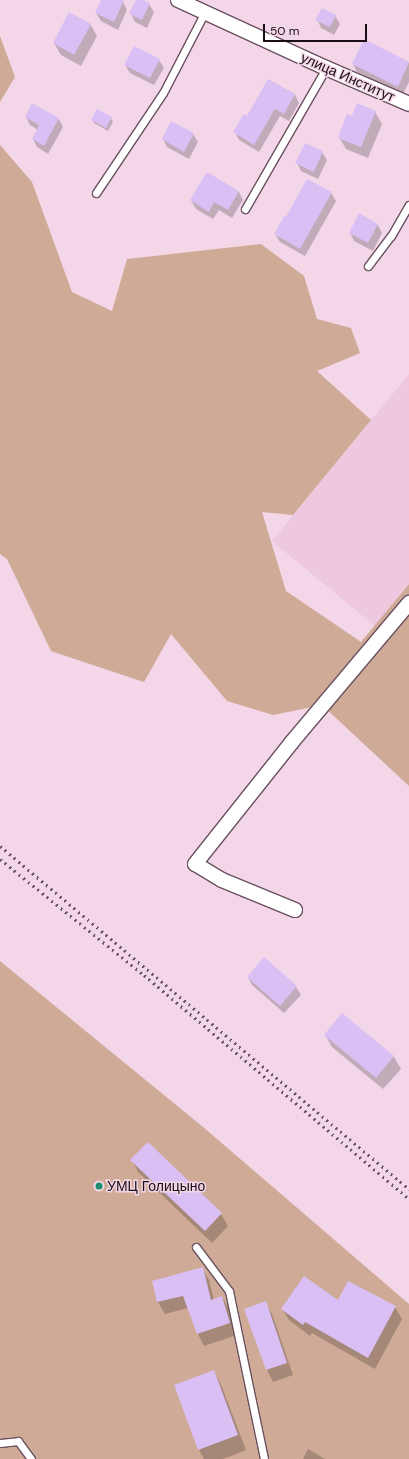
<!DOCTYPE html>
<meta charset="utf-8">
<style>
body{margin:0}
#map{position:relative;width:409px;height:1459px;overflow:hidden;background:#f3d6e7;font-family:"DM Sans",sans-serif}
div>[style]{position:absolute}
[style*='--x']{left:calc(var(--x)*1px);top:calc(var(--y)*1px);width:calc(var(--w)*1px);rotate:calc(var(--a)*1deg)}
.built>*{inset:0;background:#edc8de}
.green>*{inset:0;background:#cfaa96}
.shadow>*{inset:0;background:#0003}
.building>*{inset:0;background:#dabff5}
.roads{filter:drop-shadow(1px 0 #6a5160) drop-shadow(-1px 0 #6a5160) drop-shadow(0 1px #6a5160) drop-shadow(0 -1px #6a5160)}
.service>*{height:7px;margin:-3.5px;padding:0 3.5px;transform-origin:3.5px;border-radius:3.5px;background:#fff}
.minor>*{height:14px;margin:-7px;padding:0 7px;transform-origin:7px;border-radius:7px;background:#fff}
.rail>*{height:3px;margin-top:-1.5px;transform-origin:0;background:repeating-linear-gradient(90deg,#6c5a64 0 2px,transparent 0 6px)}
.dots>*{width:11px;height:11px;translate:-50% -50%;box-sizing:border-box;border:2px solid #f3d6e7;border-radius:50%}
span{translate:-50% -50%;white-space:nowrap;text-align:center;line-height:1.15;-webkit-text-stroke:3px #f3d6e7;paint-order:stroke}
.street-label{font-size:14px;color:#180e14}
.poi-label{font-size:14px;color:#180e14}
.left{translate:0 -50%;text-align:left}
.scale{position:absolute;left:263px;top:24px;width:104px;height:18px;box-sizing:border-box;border:2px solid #180e14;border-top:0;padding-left:5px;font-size:12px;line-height:14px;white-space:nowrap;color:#180e14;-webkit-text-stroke:3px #f3d6e7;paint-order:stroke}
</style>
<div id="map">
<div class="built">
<div style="clip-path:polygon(409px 374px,409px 584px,375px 626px,272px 541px)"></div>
</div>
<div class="green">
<div style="clip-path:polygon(0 36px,15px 77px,0 102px)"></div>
<div style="clip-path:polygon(0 145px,32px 182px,72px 292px,112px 311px,127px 259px,261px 244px,304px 276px,317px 319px,351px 328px,360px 353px,317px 371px,371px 420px,293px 515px,262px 512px,286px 591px,361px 642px,409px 584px,409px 786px,322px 705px,273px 715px,227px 701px,171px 634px,144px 682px,51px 651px,7px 559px,0 554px)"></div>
<div style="clip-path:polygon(0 961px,203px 1127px,409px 1304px,409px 1459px,0 1459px)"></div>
</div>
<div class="shadow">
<div style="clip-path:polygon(102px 0,119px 0,123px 2px,127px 10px,118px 30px,101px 21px,96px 13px)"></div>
<div style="clip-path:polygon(137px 0,149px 4px,154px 12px,147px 28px,135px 22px,131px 14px)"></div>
<div style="clip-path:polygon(335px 16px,340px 24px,334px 35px,321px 28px,317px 19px)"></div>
<div style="clip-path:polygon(90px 24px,97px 36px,81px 66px,61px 55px,54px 43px)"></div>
<div style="clip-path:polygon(364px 41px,409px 63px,409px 82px,403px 94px,357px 72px,353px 64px)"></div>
<div style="clip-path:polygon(159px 60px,164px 68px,154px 85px,130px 73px,125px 65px)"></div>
<div style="clip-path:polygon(268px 80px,295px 95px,299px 103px,289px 121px,280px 116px,259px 152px,239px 140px,235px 132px,247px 117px)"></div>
<div style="clip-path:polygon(375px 112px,382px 124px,368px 158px,346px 149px,339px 137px,353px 117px)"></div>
<div style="clip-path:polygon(26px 117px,59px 119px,63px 127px,48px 154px,37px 147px,33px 139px,38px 130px,30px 125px)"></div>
<div style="clip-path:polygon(111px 118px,113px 122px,108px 131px,94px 123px,92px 120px)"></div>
<div style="clip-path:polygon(193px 134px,198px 142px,189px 159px,167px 147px,163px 139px)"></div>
<div style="clip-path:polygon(322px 152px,327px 160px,318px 179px,301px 171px,297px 163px)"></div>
<div style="clip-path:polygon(239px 192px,243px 200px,232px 218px,219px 210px,213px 219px,196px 209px,191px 200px)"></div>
<div style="clip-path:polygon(331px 193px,336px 201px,305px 256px,280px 242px,275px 234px,287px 219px)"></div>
<div style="clip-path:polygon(359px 215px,378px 225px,382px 233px,373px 251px,354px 241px,350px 233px)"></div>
<div style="clip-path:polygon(248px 977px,296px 987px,301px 995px,284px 1013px,252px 985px)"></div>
<div style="clip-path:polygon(342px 1015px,394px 1057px,401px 1069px,383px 1089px,332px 1047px,325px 1035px)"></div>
<div style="clip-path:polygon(132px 1160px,221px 1214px,228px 1226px,212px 1243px,138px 1172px)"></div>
<div style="clip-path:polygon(202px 1268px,209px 1280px,214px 1300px,222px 1297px,229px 1309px,237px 1335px,204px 1346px,198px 1334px,188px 1308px,165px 1314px,158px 1302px,153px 1281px)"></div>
<div style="clip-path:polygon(338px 1301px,395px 1307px,402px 1319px,375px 1369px,312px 1333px,310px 1336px,289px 1320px,282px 1309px)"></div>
<div style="clip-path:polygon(265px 1303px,272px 1314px,293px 1375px,273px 1382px,267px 1370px,246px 1309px)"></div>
<div style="clip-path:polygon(214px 1371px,222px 1387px,246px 1450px,223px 1459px,204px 1459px,199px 1450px,175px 1386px)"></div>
<div style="clip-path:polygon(308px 1449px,325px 1459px,303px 1459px)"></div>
</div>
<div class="building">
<div style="clip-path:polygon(101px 0,124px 0,114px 22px,95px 13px)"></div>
<div style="clip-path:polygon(136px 0,143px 0,150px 3px,142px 20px,129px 14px)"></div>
<div style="clip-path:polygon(322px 8px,336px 15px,330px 27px,315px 20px)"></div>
<div style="clip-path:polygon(69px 12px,91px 24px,74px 55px,53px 43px)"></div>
<div style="clip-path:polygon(364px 39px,409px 62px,398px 87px,352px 64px)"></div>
<div style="clip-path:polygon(134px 46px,160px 59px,150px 78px,124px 65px)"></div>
<div style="clip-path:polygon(268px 79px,295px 94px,284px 114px,275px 109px,254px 145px,233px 132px,244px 114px,247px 116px)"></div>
<div style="clip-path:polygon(32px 103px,59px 118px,44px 146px,32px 139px,39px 125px,25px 117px)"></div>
<div style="clip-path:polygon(357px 103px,376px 111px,361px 147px,338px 138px,347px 114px,352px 116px)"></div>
<div style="clip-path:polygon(97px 109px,112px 117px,106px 128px,91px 120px)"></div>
<div style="clip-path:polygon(171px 121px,194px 133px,184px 152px,162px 139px)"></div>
<div style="clip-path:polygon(305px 143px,323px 151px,314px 172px,295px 163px)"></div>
<div style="clip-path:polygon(207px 172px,239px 191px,228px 210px,214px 202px,209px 212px,190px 200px)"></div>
<div style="clip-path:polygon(307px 179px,332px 192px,300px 249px,274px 234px,284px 216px,286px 217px)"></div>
<div style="clip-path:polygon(359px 213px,378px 224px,368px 243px,349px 233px)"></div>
<div style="clip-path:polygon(264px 957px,297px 986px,280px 1006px,247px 977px)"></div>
<div style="clip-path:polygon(342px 1013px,394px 1056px,376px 1078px,324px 1035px)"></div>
<div style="clip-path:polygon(148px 1142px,222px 1213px,205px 1231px,130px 1160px)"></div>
<div style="clip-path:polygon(203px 1267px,211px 1300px,222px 1296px,230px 1323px,197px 1334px,183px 1296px,157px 1302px,152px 1281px)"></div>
<div style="clip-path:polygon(304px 1276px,338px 1300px,348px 1281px,396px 1306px,368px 1358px,305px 1322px,303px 1325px,281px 1309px)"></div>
<div style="clip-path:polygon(266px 1301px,287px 1363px,266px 1370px,244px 1309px)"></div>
<div style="clip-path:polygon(214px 1370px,238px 1435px,198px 1450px,174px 1385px)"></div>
</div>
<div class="roads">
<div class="service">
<div style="--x:96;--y:193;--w:120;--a:-56.2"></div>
<div style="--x:163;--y:93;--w:91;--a:-62.6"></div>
<div style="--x:245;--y:209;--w:163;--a:-60.1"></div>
<div style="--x:368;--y:266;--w:38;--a:-53"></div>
<div style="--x:391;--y:236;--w:36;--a:-60"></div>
<div style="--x:196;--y:1247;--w:55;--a:53.1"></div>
<div style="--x:229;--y:1291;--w:172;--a:78.2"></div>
<div style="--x:0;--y:1443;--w:18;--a:-6"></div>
<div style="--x:18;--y:1441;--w:22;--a:54"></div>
</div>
<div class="minor">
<div style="--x:178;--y:0;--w:163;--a:24.7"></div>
<div style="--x:326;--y:68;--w:90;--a:23.4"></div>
<div style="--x:295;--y:910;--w:79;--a:-157.7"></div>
<div style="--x:222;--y:880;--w:31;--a:-149"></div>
<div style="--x:195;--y:864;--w:156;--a:-51.5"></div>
<div style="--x:292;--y:742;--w:182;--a:-49.9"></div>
</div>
</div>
<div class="rail">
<div style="--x:0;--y:846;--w:534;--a:39.98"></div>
<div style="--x:0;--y:859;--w:185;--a:38.9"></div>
<div style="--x:144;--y:975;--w:347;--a:40.2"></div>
</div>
<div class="dots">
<div style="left:99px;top:1186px;background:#1b8d6f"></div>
</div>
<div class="street-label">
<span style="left:348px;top:77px;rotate:24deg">улица Институт</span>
</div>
<div class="poi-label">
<span class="left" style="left:107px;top:1186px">УМЦ Голицыно</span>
</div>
<div class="scale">50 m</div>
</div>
